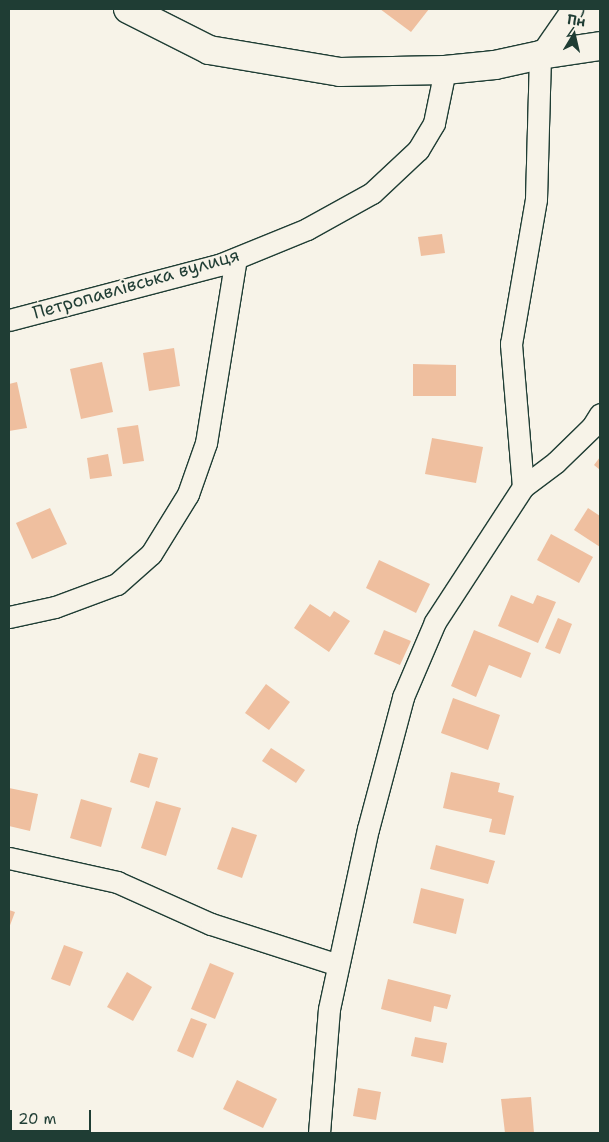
<!DOCTYPE html>
<meta charset="utf-8">
<style>
body{margin:0}
#map{position:relative;width:609px;height:1142px;overflow:hidden;background:#f7f3e8;font-family:"Shantell Sans",sans-serif}
div>[style]{position:absolute}
[style*='--x']{left:calc(var(--x)*1px);top:calc(var(--y)*1px);width:calc(var(--w)*1px);rotate:calc(var(--a)*1deg)}
.building>*{inset:0;background:#efbf9f}
.roads{filter:drop-shadow(1px 0 #1f3d34) drop-shadow(-1px 0 #1f3d34) drop-shadow(0 1px #1f3d34) drop-shadow(0 -1px #1f3d34)}
.street>*{height:21px;margin:-10.5px;padding:0 10.5px;transform-origin:10.5px;border-radius:10.5px;background:#f7f3e8}
.secondary>*{height:28px;margin:-14px;padding:0 14px;transform-origin:14px;border-radius:14px;background:#f7f3e8}
span{translate:-50% -50%;white-space:nowrap;text-align:center;line-height:1.15;-webkit-text-stroke:4px #f7f3e8;paint-order:stroke}
.street-label{font-size:18px;color:#1f3d34}
.frame{position:absolute;inset:0;border:10px solid #1f3d34;pointer-events:none}
.north{position:absolute;left:549px;top:10px;width:50px;height:50px;-webkit-text-stroke:4px #f7f3e8;paint-order:stroke;rotate:9deg;font-size:14px;font-weight:700;line-height:20px;text-align:center;color:#1f3d34}
.north::after{content:'';display:block;margin:auto;width:18px;height:22px;background:#1f3d34;clip-path:polygon(50% 0,100% 100%,50% 72%,0 100%)}
.scale{position:absolute;left:10px;top:1110px;width:81px;height:22px;box-sizing:border-box;border:2px solid #1f3d34;border-top:0;padding-left:6px;font-size:15px;line-height:18px;white-space:nowrap;color:#1f3d34;-webkit-text-stroke:4px #f7f3e8;paint-order:stroke}
</style>
<div id="map">
<div class="building">
<div style="clip-path:polygon(380px 9px,429px 9px,411px 32px)"></div>
<div style="clip-path:polygon(442px 234px,445px 253px,421px 256px,418px 237px)"></div>
<div style="clip-path:polygon(174px 348px,180px 386px,149px 391px,143px 353px)"></div>
<div style="clip-path:polygon(102px 362px,113px 412px,81px 419px,70px 369px)"></div>
<div style="clip-path:polygon(413px 364px,456px 365px,456px 396px,413px 396px)"></div>
<div style="clip-path:polygon(17px 382px,27px 428px,9px 431px,9px 384px)"></div>
<div style="clip-path:polygon(138px 425px,144px 461px,123px 464px,117px 428px)"></div>
<div style="clip-path:polygon(432px 438px,483px 447px,476px 483px,425px 474px)"></div>
<div style="clip-path:polygon(108px 454px,112px 476px,90px 479px,87px 458px)"></div>
<div style="clip-path:polygon(600px 457px,600px 470px,594px 465px)"></div>
<div style="clip-path:polygon(50px 508px,67px 544px,32px 559px,16px 523px)"></div>
<div style="clip-path:polygon(588px 508px,600px 516px,600px 547px,574px 530px)"></div>
<div style="clip-path:polygon(551px 534px,593px 557px,579px 583px,537px 560px)"></div>
<div style="clip-path:polygon(379px 560px,430px 584px,416px 613px,366px 588px)"></div>
<div style="clip-path:polygon(511px 595px,533px 604px,537px 595px,556px 602px,538px 643px,498px 626px)"></div>
<div style="clip-path:polygon(310px 604px,330px 617px,334px 611px,350px 621px,329px 652px,294px 628px)"></div>
<div style="clip-path:polygon(558px 618px,572px 624px,560px 654px,545px 648px)"></div>
<div style="clip-path:polygon(384px 630px,411px 641px,400px 665px,374px 654px)"></div>
<div style="clip-path:polygon(474px 630px,531px 653px,521px 678px,489px 665px,476px 697px,451px 686px)"></div>
<div style="clip-path:polygon(266px 684px,290px 702px,269px 730px,245px 713px)"></div>
<div style="clip-path:polygon(453px 698px,500px 715px,488px 750px,441px 733px)"></div>
<div style="clip-path:polygon(271px 748px,305px 770px,296px 783px,262px 761px)"></div>
<div style="clip-path:polygon(139px 753px,158px 758px,149px 788px,130px 782px)"></div>
<div style="clip-path:polygon(451px 772px,500px 783px,498px 792px,514px 796px,505px 835px,489px 832px,492px 819px,443px 808px)"></div>
<div style="clip-path:polygon(9px 788px,38px 794px,30px 831px,9px 826px)"></div>
<div style="clip-path:polygon(81px 799px,112px 808px,101px 847px,70px 838px)"></div>
<div style="clip-path:polygon(156px 801px,181px 808px,166px 856px,141px 848px)"></div>
<div style="clip-path:polygon(232px 827px,257px 835px,242px 878px,217px 869px)"></div>
<div style="clip-path:polygon(436px 845px,495px 861px,488px 884px,430px 869px)"></div>
<div style="clip-path:polygon(421px 888px,464px 899px,456px 934px,413px 923px)"></div>
<div style="clip-path:polygon(9px 910px,15px 912px,9px 928px)"></div>
<div style="clip-path:polygon(64px 945px,83px 952px,70px 986px,51px 979px)"></div>
<div style="clip-path:polygon(210px 963px,234px 973px,215px 1019px,191px 1009px)"></div>
<div style="clip-path:polygon(127px 972px,152px 987px,133px 1021px,107px 1007px)"></div>
<div style="clip-path:polygon(388px 979px,451px 995px,447px 1009px,434px 1006px,431px 1022px,381px 1009px)"></div>
<div style="clip-path:polygon(191px 1018px,207px 1024px,193px 1058px,177px 1051px)"></div>
<div style="clip-path:polygon(415px 1037px,447px 1043px,443px 1063px,411px 1056px)"></div>
<div style="clip-path:polygon(237px 1080px,277px 1099px,263px 1128px,223px 1109px)"></div>
<div style="clip-path:polygon(358px 1088px,381px 1092px,376px 1120px,353px 1116px)"></div>
<div style="clip-path:polygon(531px 1097px,534px 1133px,505px 1133px,501px 1099px)"></div>
</div>
<div class="roads">
<div class="street">
<div style="--x:9;--y:320;--w:217;--a:-14.7"></div>
<div style="--x:219;--y:265;--w:95;--a:-22.2"></div>
<div style="--x:307;--y:229;--w:74;--a:-29"></div>
<div style="--x:372;--y:193;--w:63;--a:-43.1"></div>
<div style="--x:418;--y:150;--w:31;--a:-59"></div>
<div style="--x:434;--y:123;--w:54;--a:-78.3"></div>
<div style="--x:523;--y:487;--w:41;--a:-37.1"></div>
<div style="--x:556;--y:462;--w:50;--a:-44.2"></div>
<div style="--x:592;--y:427;--w:15;--a:-58"></div>
<div style="--x:9;--y:617;--w:47;--a:-12.3"></div>
<div style="--x:55;--y:607;--w:66;--a:-20.4"></div>
<div style="--x:117;--y:584;--w:45;--a:-41.4"></div>
<div style="--x:151;--y:554;--w:70;--a:-58.3"></div>
<div style="--x:188;--y:494;--w:54;--a:-70.6"></div>
<div style="--x:206;--y:443;--w:187;--a:-80.8"></div>
<div style="--x:9;--y:858;--w:111;--a:12.5"></div>
<div style="--x:117;--y:882;--w:103;--a:24.1"></div>
<div style="--x:211;--y:924;--w:133;--a:17.9"></div>
<div style="--x:319;--y:1133;--w:124;--a:-85.4"></div>
<div style="--x:329;--y:1009;--w:184;--a:-77.8"></div>
<div style="--x:368;--y:829;--w:137;--a:-75.1"></div>
<div style="--x:403;--y:697;--w:82;--a:-66.9"></div>
<div style="--x:435;--y:622;--w:161;--a:-56.9"></div>
<div style="--x:523;--y:487;--w:144;--a:-94.8"></div>
<div style="--x:511;--y:344;--w:147;--a:-80.2"></div>
<div style="--x:536;--y:199;--w:144;--a:-88.4"></div>
<div style="--x:540;--y:55;--w:56;--a:-55.2"></div>
</div>
<div class="secondary">
<div style="--x:128;--y:9;--w:91;--a:26.8"></div>
<div style="--x:209;--y:50;--w:133;--a:9.5"></div>
<div style="--x:340;--y:72;--w:105;--a:-1.1"></div>
<div style="--x:445;--y:70;--w:50;--a:-5.7"></div>
<div style="--x:495;--y:65;--w:46;--a:-12.5"></div>
<div style="--x:540;--y:55;--w:61;--a:-8.5"></div>
</div>
</div>
<div class="street-label">
<span style="left:136px;top:284px;rotate:-16deg">Петропавлівська вулиця</span>
</div>
<div class="frame"></div>
<div class="north">Пн</div>
<div class="scale">20 m</div>
</div>
